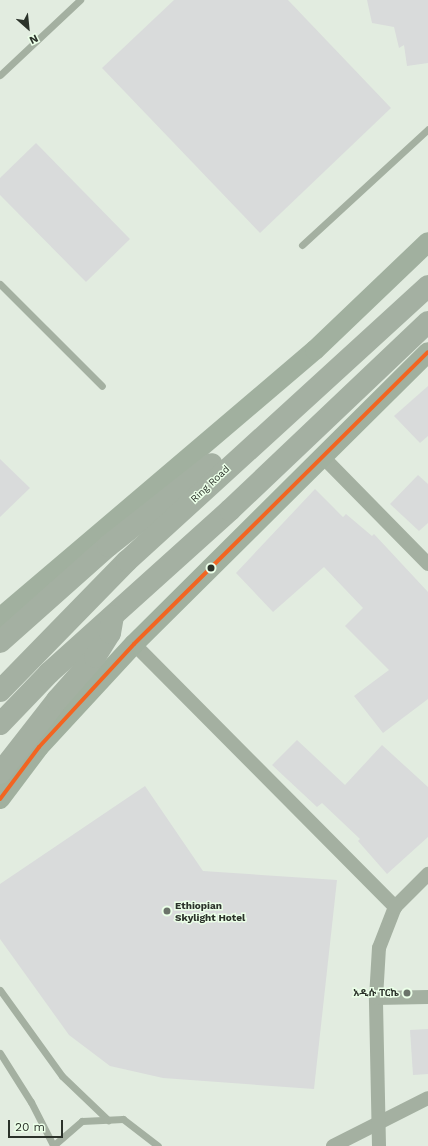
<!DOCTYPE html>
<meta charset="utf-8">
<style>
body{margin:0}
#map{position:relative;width:428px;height:1146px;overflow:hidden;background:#e2ece0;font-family:"Work Sans","Noto Sans Ethiopic",sans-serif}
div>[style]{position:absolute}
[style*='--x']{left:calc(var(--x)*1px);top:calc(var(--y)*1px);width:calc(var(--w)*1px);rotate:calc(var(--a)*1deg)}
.building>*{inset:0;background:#d9dbdb}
.lane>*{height:7px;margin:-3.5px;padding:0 3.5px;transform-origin:3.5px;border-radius:3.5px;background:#a4b0a1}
.street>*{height:14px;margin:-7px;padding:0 7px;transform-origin:7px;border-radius:7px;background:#a4b0a1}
.secondary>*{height:20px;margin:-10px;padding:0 10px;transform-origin:10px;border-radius:10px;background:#a1b09f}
.highway>*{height:22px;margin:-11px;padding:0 11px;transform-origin:11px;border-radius:11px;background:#a4b0a2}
.bus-1>*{height:4px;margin:-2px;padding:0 2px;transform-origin:2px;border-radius:2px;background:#f26522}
.dots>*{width:11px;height:11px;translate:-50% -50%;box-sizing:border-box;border:2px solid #ebffe8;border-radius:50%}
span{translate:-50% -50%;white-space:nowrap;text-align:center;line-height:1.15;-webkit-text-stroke:3px #ebffe8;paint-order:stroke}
.street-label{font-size:10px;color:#2b322a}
.poi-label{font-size:10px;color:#2b322a;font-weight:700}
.left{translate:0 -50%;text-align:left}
.right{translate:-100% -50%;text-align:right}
.north{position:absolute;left:8px;top:8px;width:40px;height:40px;-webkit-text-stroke:3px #ebffe8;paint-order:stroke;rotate:153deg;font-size:11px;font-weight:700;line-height:16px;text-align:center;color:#2b322a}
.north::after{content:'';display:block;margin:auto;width:14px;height:18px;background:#2b322a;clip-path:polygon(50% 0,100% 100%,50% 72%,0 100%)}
.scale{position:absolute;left:8px;top:1120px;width:55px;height:18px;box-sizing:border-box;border:2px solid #2b322a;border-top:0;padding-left:5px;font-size:12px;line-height:14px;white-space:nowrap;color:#2b322a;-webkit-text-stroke:3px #ebffe8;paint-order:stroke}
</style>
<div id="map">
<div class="building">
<div style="clip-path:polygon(174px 0,288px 0,391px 108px,260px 233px,102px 68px)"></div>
<div style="clip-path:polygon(367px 0,428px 0,428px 63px,407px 66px,404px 45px,399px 48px,394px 27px,372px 23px)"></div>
<div style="clip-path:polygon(36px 143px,130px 239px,86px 282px,0 195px,0 178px)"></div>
<div style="clip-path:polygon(428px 386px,428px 436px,420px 443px,394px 416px)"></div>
<div style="clip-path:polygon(0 459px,30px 488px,0 517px)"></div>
<div style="clip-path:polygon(418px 475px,428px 484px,428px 523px,419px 531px,390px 504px)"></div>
<div style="clip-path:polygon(315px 489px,343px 517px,346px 514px,372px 536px,374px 534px,428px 592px,428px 699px,383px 733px,354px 696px,389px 670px,345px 626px,363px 608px,324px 567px,273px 612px,236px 573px)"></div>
<div style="clip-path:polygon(297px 740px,345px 785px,382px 745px,428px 787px,428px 837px,387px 874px,358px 841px,360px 839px,322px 803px,317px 807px,272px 765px)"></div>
<div style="clip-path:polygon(145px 786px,203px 871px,337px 880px,314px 1089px,163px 1078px,110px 1066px,69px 1035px,0 939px,0 884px)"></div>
<div style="clip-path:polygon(428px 1029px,428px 1074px,413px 1075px,410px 1030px)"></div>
</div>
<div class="lane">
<div style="--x:0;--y:75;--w:110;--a:-43.2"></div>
<div style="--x:302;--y:245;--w:171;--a:-42.6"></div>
<div style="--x:0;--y:284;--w:144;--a:45"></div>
<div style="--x:0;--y:990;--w:106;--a:54.2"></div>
<div style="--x:62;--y:1076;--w:64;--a:43.7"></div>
<div style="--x:0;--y:1053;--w:58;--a:57.7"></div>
<div style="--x:31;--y:1102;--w:48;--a:62.9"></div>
<div style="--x:53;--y:1146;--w:38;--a:-41"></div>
<div style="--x:82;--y:1121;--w:41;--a:-2.8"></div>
<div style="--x:123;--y:1119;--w:44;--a:37.6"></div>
</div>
<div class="street">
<div style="--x:321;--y:455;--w:153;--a:45.5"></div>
<div style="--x:134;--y:644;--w:371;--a:45.2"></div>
<div style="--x:376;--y:998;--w:52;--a:-1.1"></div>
<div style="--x:333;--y:1146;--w:106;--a:-26.8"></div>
<div style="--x:379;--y:1146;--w:148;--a:-91.2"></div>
<div style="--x:376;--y:998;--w:50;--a:-86.6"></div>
<div style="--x:379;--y:948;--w:44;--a:-68.7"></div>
<div style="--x:395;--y:907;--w:47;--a:-45"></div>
</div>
<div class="secondary">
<div style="--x:0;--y:618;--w:414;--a:-40.4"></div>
<div style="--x:315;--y:350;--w:156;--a:-43.7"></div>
<div style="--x:0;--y:799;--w:65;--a:-53.1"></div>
<div style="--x:39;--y:747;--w:140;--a:-47.3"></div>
<div style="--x:134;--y:644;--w:414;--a:-44.8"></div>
</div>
<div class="highway">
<div style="--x:0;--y:642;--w:144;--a:-41.6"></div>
<div style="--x:108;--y:546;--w:132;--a:-38.3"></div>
<div style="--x:0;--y:691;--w:182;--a:-45.7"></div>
<div style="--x:127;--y:561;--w:408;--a:-42.4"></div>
<div style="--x:0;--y:724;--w:71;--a:-46.1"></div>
<div style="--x:49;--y:673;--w:244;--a:-42"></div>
<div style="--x:230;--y:510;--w:273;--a:-43.5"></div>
<div style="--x:0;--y:773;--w:93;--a:-52"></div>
<div style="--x:57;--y:700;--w:57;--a:-48.5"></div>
<div style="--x:95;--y:657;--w:28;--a:-58"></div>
<div style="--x:110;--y:633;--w:17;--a:-80"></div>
</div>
<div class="bus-1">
<div style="--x:0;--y:799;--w:65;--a:-53.1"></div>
<div style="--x:39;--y:747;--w:140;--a:-47.3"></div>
<div style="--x:134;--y:644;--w:414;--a:-44.8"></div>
</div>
<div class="dots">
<div style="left:211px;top:568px;background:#2b322a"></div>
<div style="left:167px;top:911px;background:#6b736a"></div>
<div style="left:407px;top:993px;background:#6b736a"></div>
</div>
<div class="street-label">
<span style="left:210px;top:484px;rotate:-43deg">Ring Road</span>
</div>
<div class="poi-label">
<span class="left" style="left:175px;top:911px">Ethiopian<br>Skylight Hotel</span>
<span class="right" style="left:399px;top:993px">አዲሱ ፐርኬ</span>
</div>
<div class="north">N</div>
<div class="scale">20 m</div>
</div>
